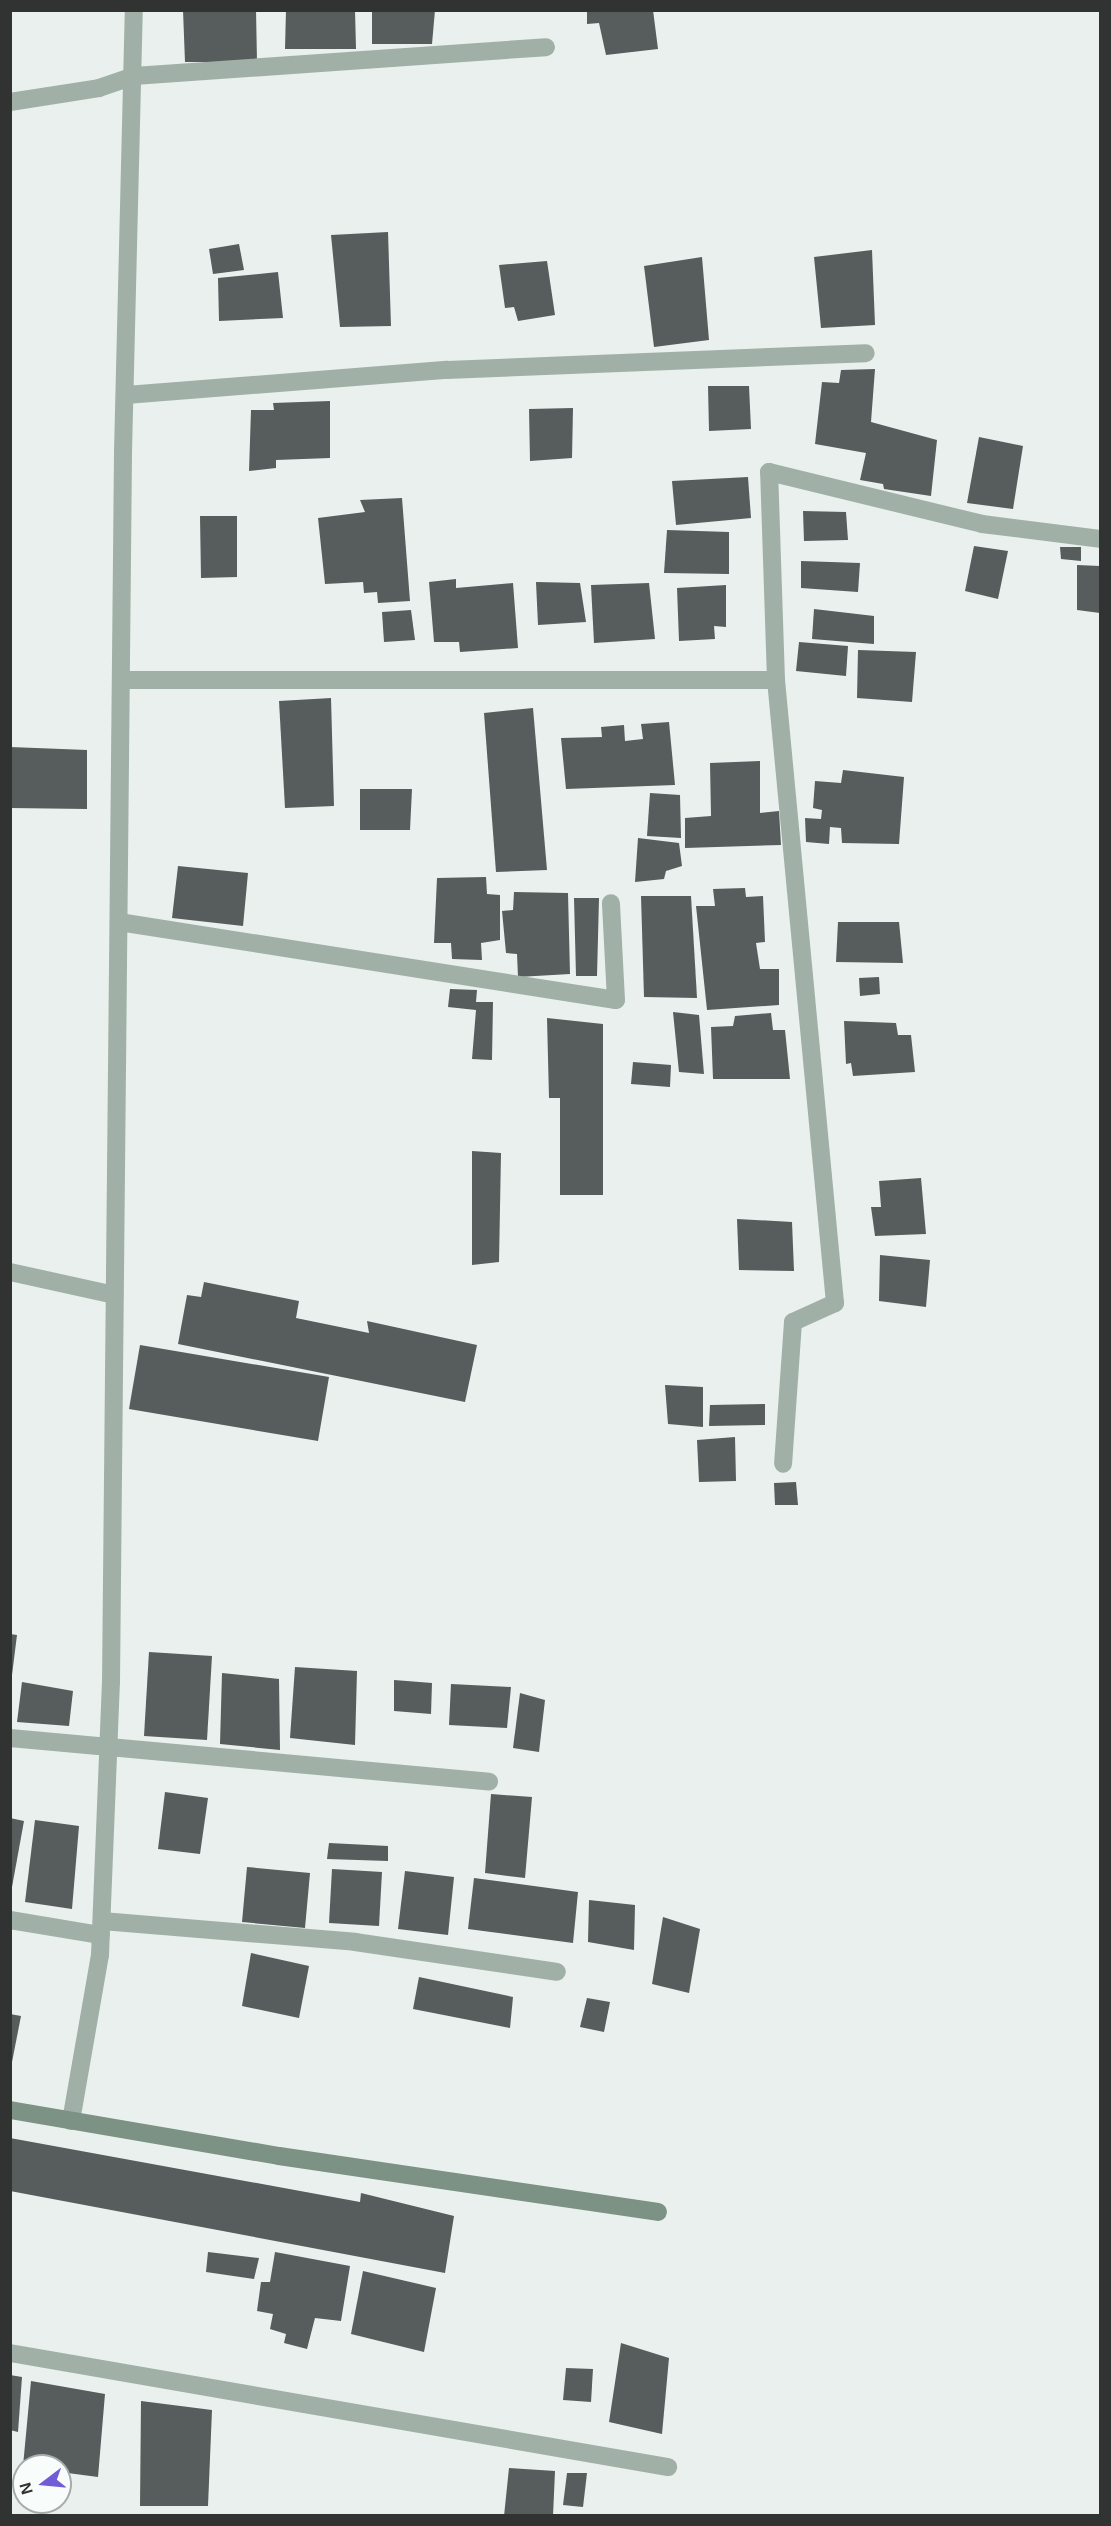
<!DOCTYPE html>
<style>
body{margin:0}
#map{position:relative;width:1111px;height:2526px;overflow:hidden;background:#eaf0ee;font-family:Helvetica,sans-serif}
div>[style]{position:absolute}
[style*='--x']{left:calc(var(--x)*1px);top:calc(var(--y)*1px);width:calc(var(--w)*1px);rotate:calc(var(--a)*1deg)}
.building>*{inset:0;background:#575c5c}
.street>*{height:18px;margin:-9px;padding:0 9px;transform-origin:9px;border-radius:9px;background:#a1b0a7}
.secondary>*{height:18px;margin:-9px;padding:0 9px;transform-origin:9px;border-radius:9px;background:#7b9285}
span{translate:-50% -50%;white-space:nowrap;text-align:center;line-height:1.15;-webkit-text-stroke:6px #f8fdfc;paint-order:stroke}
.frame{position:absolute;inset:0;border:12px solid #313333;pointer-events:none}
.north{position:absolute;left:12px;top:2454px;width:60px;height:60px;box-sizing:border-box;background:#f8fdfc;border:2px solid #a8acac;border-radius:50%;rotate:254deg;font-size:16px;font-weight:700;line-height:24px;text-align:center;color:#313333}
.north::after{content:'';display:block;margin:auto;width:21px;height:27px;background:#735dd7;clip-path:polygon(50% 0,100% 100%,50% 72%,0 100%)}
</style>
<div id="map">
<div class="building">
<div style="clip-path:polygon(183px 10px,256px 10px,257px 62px,185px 62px)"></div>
<div style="clip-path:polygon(286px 10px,355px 10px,356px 49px,285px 49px)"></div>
<div style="clip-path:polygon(372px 10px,435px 10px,432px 44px,372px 44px)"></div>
<div style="clip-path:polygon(587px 10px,653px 10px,658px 49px,606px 55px,599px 23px,587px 24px)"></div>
<div style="clip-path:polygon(388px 232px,391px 326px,340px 327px,331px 235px)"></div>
<div style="clip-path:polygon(239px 244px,244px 270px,213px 274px,209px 249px)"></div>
<div style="clip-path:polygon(872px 250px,875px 325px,821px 328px,814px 257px)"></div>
<div style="clip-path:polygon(702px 257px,709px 340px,654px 347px,644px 266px)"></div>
<div style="clip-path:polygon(547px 261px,555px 315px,518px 321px,514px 307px,505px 308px,499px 265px)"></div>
<div style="clip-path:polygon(278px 272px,283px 318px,219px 321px,218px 278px)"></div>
<div style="clip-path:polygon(875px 369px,871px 422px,937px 440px,931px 496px,884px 489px,883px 484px,860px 480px,866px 453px,815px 444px,822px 382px,839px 383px,841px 370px)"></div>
<div style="clip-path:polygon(708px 386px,749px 386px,751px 429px,709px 431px)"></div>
<div style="clip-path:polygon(330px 401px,330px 458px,276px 460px,276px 468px,249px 471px,251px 410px,274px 410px,273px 403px)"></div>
<div style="clip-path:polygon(573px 408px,572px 458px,530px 461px,529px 409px)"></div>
<div style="clip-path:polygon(979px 437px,1023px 446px,1013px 509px,967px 503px)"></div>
<div style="clip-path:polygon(748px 477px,751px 518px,676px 525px,672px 481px)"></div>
<div style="clip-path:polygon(402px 498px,410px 601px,378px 603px,377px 592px,364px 593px,363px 582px,325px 584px,318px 518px,365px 512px,360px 500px)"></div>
<div style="clip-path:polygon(803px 511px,846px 512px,848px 540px,804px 541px)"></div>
<div style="clip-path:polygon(200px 516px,237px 516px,237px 577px,201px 578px)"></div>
<div style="clip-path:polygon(667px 530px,729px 532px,729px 574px,664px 573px)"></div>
<div style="clip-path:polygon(974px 546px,1008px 551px,998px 599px,965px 591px)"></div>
<div style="clip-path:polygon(1060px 547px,1081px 547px,1081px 561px,1061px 559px)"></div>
<div style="clip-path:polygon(801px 561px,860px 563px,858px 592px,801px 588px)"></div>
<div style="clip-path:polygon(1077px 565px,1100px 566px,1100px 613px,1077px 610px)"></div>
<div style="clip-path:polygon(456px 579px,456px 588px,513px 583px,518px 648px,460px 652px,459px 642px,434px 642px,429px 582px)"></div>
<div style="clip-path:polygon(536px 582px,580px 583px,586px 622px,538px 625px)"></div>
<div style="clip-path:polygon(649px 583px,655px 639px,594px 643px,591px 585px)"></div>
<div style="clip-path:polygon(726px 585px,726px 627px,714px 626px,715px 639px,679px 641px,677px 588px)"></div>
<div style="clip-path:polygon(814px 609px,874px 616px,874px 644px,812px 639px)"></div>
<div style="clip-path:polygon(411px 610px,415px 640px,384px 642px,382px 612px)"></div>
<div style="clip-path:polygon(799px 642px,848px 646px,846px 676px,796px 671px)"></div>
<div style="clip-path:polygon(858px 650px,916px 652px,912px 702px,857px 698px)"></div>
<div style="clip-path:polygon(331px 698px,334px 806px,285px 808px,279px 701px)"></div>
<div style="clip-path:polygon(533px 708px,547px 870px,496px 872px,484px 713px)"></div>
<div style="clip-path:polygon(669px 722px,675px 785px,566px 789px,561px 738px,602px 737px,601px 727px,624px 725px,625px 741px,643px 739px,641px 724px)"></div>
<div style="clip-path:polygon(10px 747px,87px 750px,87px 809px,10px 808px)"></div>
<div style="clip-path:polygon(760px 761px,760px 813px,779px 811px,781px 845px,685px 848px,685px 818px,711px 816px,710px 763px)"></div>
<div style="clip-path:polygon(843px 770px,904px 777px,899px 844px,842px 843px,841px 828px,830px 827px,829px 844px,806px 842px,805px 818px,821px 819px,822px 810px,813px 808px,815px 781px,841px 783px)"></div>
<div style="clip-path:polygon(360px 789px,412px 789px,410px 830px,360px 830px)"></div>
<div style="clip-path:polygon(650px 793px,680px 795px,681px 838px,647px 836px)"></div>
<div style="clip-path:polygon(638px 838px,679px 843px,682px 866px,666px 871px,664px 879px,635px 882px)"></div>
<div style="clip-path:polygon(178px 866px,248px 873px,243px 926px,172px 918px)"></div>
<div style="clip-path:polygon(486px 877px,487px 894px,500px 895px,500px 940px,481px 943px,482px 960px,452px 959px,451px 943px,434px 943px,437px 878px)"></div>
<div style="clip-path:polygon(745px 888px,746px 897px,763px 896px,765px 942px,756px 943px,760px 969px,779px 969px,779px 1005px,707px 1010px,696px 906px,715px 906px,713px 889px)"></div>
<div style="clip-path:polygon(514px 892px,568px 893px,570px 974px,518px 977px,517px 954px,506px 953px,502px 911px,513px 910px)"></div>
<div style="clip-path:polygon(641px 896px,691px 896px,697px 998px,644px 997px)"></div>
<div style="clip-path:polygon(574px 898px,599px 898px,597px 976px,576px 976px)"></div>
<div style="clip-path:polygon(838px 922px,899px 922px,903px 963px,836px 962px)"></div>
<div style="clip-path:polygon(879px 977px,880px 994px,860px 996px,859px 978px)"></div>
<div style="clip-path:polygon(450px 989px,477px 990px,476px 1002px,493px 1002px,492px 1060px,472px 1059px,476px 1010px,448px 1007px)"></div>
<div style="clip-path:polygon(673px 1012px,699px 1015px,704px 1074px,679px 1072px)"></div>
<div style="clip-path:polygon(771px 1013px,773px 1030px,785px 1030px,790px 1079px,713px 1079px,711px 1027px,733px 1026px,735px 1016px)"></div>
<div style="clip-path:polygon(547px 1018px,603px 1024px,603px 1195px,560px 1195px,560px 1098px,549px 1098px)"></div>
<div style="clip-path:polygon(844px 1021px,896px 1023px,898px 1035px,911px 1035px,915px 1072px,853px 1076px,851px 1063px,846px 1064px)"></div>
<div style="clip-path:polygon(633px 1062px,671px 1065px,670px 1087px,631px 1084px)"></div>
<div style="clip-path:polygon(472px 1151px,501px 1153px,499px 1262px,472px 1265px)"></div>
<div style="clip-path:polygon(921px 1178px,926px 1234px,875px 1236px,871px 1207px,881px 1207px,879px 1181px)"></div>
<div style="clip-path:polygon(737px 1219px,792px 1222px,794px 1271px,739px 1270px)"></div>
<div style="clip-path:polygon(880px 1255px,930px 1260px,926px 1307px,879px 1301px)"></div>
<div style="clip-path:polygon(204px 1282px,299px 1301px,296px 1318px,369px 1333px,367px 1321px,477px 1345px,465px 1402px,178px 1344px,187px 1295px,201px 1297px)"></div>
<div style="clip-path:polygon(140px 1345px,329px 1377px,318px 1441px,129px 1409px)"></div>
<div style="clip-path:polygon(665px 1385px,703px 1387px,703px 1427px,668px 1424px)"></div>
<div style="clip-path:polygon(765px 1404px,765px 1425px,709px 1426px,710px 1405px)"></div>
<div style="clip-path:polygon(735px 1437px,736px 1481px,699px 1482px,697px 1440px)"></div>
<div style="clip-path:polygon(796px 1482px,798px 1505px,775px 1505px,774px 1483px)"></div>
<div style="clip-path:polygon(10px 1634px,17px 1635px,12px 1675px,10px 1675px)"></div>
<div style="clip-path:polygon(149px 1652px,212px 1656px,207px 1740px,144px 1736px)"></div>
<div style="clip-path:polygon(295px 1667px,357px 1671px,355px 1745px,290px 1738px)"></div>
<div style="clip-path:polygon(222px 1673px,279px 1679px,280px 1750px,220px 1744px)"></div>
<div style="clip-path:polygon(394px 1680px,432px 1683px,431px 1714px,394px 1711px)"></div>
<div style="clip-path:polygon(22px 1682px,73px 1691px,69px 1726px,17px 1722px)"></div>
<div style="clip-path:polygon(451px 1684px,511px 1687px,507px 1728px,449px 1725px)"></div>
<div style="clip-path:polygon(520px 1693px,545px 1700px,539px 1752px,513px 1748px)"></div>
<div style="clip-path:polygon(165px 1792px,208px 1798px,200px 1854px,158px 1849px)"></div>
<div style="clip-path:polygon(491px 1794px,532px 1797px,525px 1878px,485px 1873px)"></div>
<div style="clip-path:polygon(10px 1818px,24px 1821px,12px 1887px,10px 1887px)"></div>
<div style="clip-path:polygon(35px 1820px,79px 1826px,72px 1909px,25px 1902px)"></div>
<div style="clip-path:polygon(329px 1843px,388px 1846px,388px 1861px,327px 1859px)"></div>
<div style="clip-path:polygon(247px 1867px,310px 1873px,305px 1928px,242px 1922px)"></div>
<div style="clip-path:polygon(332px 1869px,382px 1872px,379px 1926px,329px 1923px)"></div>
<div style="clip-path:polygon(405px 1871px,454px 1877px,448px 1935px,398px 1929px)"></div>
<div style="clip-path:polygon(474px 1878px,578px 1892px,573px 1943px,468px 1929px)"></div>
<div style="clip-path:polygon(589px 1900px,635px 1905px,634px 1950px,588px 1942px)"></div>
<div style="clip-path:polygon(663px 1917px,700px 1929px,689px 1993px,652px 1984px)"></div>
<div style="clip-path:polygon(251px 1953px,309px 1966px,299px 2018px,242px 2006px)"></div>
<div style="clip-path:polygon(419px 1977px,513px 1997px,510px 2028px,413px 2009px)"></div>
<div style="clip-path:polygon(587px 1998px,610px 2002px,604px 2032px,580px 2027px)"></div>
<div style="clip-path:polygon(10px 2014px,21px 2016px,12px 2062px,10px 2062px)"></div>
<div style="clip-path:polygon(10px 2138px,360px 2202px,361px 2193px,454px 2216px,445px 2273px,10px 2191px)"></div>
<div style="clip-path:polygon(208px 2252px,259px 2258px,254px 2279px,206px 2272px)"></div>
<div style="clip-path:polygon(275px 2252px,350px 2266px,341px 2321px,315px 2318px,307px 2349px,284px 2343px,286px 2334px,270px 2329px,273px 2314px,257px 2311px,261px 2282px,270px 2282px)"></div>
<div style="clip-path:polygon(363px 2271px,436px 2288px,424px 2352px,351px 2334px)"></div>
<div style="clip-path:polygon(621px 2343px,669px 2358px,662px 2434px,609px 2422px)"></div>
<div style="clip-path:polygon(566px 2368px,593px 2369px,591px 2402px,563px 2400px)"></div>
<div style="clip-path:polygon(10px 2375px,22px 2377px,18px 2432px,10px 2430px)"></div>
<div style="clip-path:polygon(31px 2381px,105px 2394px,98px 2477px,60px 2472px,60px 2466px,23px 2466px)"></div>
<div style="clip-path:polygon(141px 2401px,212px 2410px,208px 2506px,140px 2506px)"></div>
<div style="clip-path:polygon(509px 2468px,555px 2471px,553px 2516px,504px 2516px)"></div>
<div style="clip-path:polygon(567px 2473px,587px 2473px,583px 2507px,563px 2505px)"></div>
</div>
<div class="street">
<div style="--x:10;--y:102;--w:90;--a:-8.9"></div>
<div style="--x:99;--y:88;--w:37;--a:-19"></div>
<div style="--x:134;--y:76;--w:413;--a:-4"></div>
<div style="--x:126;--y:395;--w:322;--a:-4.5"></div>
<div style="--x:447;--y:370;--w:419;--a:-2.3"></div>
<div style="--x:123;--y:680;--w:653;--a:0"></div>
<div style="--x:776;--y:680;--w:208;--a:-91.9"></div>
<div style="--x:769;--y:472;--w:219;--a:13.7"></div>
<div style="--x:982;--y:524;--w:119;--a:7.2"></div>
<div style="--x:776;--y:680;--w:626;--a:84.59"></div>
<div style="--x:835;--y:1303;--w:46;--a:155.7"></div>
<div style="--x:793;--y:1322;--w:142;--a:94"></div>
<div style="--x:119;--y:922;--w:503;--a:8.92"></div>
<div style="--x:616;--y:1000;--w:97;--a:-93"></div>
<div style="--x:10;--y:1272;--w:107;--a:12.4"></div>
<div style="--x:10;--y:1738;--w:481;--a:5.2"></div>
<div style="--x:10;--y:1920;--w:92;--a:9.4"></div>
<div style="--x:102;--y:1921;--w:254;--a:4.7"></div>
<div style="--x:355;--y:1942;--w:204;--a:8.4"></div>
<div style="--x:71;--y:2121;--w:169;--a:-80.1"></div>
<div style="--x:100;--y:1955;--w:273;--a:-87.7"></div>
<div style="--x:111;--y:1682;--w:1230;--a:-89.44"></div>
<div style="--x:123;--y:452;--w:442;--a:-88.6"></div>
<div style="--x:10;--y:2353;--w:668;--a:9.83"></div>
</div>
<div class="secondary">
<div style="--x:10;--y:2110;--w:273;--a:9.7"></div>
<div style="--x:279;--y:2156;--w:383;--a:8.4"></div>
</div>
<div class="frame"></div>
<div class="north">N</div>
</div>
